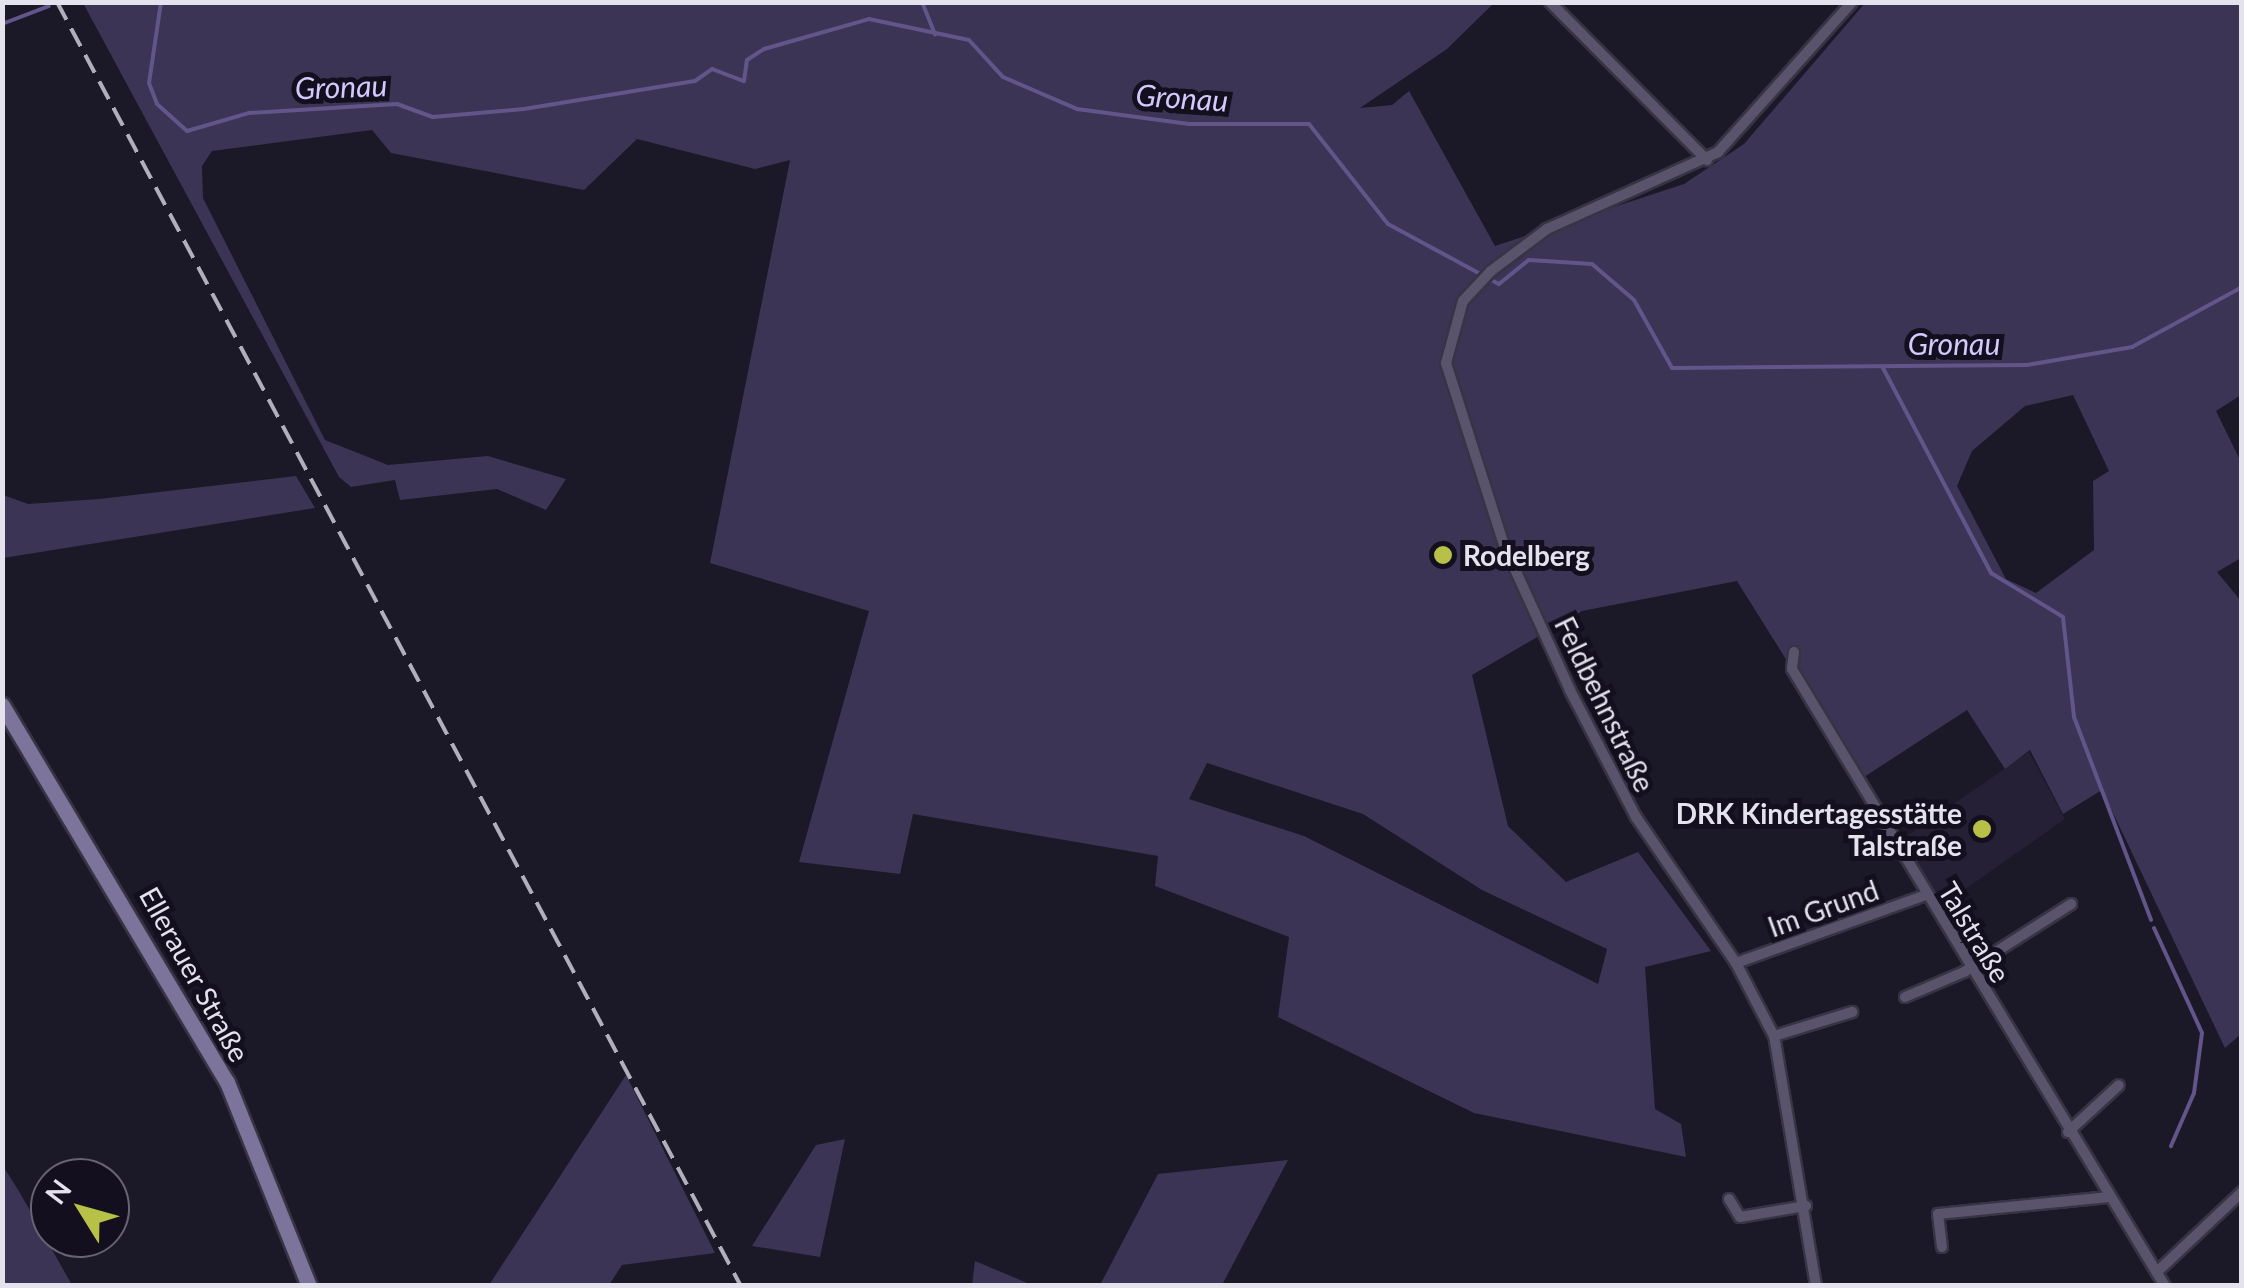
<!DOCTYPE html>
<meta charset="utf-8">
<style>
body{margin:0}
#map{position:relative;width:2244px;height:1288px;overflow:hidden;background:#1b1828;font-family:Lato,sans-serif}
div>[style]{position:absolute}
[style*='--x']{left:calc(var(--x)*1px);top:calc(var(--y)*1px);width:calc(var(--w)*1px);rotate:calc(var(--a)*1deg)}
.built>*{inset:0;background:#252036}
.green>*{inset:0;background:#3b3454}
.stream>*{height:4px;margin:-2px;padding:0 2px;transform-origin:2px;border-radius:2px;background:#61558a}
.roads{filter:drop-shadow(2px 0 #373444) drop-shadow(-2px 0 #373444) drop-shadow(0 2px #373444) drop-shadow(0 -2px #373444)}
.street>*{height:10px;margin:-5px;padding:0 5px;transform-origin:5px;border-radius:5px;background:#59546c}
.secondary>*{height:15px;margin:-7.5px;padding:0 7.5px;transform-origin:7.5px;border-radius:7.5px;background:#7c749a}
.rail>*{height:4px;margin-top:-2px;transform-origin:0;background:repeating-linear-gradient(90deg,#b1afbb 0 20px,transparent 0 30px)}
.dots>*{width:28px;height:28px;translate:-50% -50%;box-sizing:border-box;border:5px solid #130f1e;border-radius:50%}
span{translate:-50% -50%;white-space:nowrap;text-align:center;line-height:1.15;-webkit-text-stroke:10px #130f1e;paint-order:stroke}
.poi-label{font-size:28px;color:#e4e2ed;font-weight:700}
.left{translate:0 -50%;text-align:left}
.right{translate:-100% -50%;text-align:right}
.street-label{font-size:28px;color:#e4e2ed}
.water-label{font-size:30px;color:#d3c9fb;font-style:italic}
.frame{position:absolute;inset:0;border:5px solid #e4e2ed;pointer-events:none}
.north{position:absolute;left:30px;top:1158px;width:100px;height:100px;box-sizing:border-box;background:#130f1e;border:2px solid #676371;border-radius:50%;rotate:307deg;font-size:28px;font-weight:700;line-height:40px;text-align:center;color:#e4e2ed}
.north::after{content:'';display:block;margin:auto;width:35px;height:45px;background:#b7c148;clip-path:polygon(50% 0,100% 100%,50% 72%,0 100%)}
</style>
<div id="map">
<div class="built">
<div style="clip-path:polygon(2029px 752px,2065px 819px,1940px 907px,1901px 840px)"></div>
</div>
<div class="green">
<div style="clip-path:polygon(evenodd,83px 3px,1494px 3px,1447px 49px,1360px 108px,1392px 105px,1409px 91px,1495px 246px,1684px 184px,1744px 144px,1865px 3px,2241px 3px,2241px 395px,2216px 411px,2242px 464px,2241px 558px,2217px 572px,2241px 601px,2241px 1034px,2225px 1048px,2102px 790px,2063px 814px,2030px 750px,2005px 769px,1967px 710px,1861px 779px,1737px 581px,1582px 611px,1472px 675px,1508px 826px,1566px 882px,1638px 852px,1711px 951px,1645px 967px,1655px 1109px,1681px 1124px,1686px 1157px,1474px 1113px,1278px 1017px,1289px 937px,1155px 886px,1158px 856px,913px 814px,900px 874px,799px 862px,869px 611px,710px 563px,790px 160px,755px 169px,637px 139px,584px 190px,391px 153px,372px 130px,212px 151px,202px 166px,203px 198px,325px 440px,388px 465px,488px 456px,566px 479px,546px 510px,497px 489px,400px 500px,395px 480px,351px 487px,339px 477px,83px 3px,2073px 395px,2109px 471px,2093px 481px,2094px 550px,2036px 593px,2006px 579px,1957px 486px,1972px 451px,2025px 406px,2073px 395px,83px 3px,1207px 763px,1363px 814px,1482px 890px,1607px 949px,1598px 984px,1304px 836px,1189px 799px,1207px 763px)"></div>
<div style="clip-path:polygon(296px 476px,315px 508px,3px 558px,3px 495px,28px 504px,99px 499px)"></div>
<div style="clip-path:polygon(626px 1075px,715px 1253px,622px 1265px,609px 1285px,489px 1285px)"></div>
<div style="clip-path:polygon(845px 1139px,820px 1257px,752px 1246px,816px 1145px)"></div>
<div style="clip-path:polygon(1288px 1160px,1222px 1285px,1100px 1285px,1158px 1174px)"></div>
<div style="clip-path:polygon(3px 1166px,20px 1193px,72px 1285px,3px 1285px)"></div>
<div style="clip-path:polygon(975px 1261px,1032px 1285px,972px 1285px)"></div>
</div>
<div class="stream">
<div style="--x:161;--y:2;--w:82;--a:98.4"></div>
<div style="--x:149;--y:83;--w:22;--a:69"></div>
<div style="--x:157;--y:104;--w:40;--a:42"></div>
<div style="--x:187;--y:131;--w:65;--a:-16.2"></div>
<div style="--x:249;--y:113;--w:148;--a:-3.5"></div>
<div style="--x:397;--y:104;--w:38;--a:20"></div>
<div style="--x:433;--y:117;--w:91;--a:-5"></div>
<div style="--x:524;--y:109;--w:173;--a:-9.3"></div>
<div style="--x:695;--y:81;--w:21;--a:-35"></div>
<div style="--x:712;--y:69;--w:34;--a:21"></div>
<div style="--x:744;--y:81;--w:21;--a:-82"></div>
<div style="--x:747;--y:60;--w:20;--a:-33"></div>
<div style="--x:764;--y:49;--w:109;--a:-15.9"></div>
<div style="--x:869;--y:19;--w:102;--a:11.9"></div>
<div style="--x:969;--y:40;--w:50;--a:47.4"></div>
<div style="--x:1003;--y:77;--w:81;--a:23.4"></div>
<div style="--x:1077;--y:109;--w:113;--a:7.6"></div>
<div style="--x:1189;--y:124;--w:120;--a:0"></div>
<div style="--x:1309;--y:124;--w:127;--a:51.7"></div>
<div style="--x:1388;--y:224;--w:126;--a:28.4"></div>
<div style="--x:1499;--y:284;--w:38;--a:-39"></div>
<div style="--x:1529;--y:260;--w:63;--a:3.6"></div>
<div style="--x:1592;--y:264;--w:55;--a:40.6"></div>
<div style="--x:1634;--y:300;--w:78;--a:60.8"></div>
<div style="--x:1672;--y:368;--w:355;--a:-0.5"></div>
<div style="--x:2027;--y:365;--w:107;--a:-9.7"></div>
<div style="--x:2132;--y:347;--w:125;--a:-28.6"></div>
<div style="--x:922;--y:2;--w:35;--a:68"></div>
<div style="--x:2;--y:24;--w:50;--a:-21"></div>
<div style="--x:1883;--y:368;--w:232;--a:62.2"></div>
<div style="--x:1991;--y:573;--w:84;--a:31.4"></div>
<div style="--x:2063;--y:617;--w:101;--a:83.7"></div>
<div style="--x:2074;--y:717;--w:217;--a:69.2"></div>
<div style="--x:2154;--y:928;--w:115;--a:65.4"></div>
<div style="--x:2202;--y:1033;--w:61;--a:97.6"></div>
<div style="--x:2194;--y:1093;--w:58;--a:113.5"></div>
</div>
<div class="roads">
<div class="street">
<div style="--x:1550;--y:2;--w:223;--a:45.2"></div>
<div style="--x:1794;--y:652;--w:17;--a:97"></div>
<div style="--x:1792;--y:669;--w:721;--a:58.85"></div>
<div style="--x:1736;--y:963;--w:202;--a:-19.7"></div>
<div style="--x:1905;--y:997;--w:64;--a:-23"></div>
<div style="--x:1964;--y:972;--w:127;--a:-32.4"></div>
<div style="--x:1774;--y:1036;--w:82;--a:-17.1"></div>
<div style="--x:2068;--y:1132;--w:69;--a:-42.7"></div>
<div style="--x:1729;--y:1199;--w:21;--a:59"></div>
<div style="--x:1740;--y:1217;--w:67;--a:-9.5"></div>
<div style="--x:1942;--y:1247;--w:33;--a:-97"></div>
<div style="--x:1938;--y:1214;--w:172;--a:-5.7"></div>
<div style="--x:2157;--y:1272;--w:117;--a:-43.3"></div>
<div style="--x:1816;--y:1286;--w:254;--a:-99.5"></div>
<div style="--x:1774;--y:1036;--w:82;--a:-117.5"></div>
<div style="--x:1736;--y:963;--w:177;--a:-124.4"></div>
<div style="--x:1636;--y:817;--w:143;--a:-117.5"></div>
<div style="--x:1570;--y:690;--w:159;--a:-114.5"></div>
<div style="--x:1504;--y:545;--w:191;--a:-107.7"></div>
<div style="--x:1446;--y:363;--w:64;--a:-74.7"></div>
<div style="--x:1463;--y:301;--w:41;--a:-47"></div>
<div style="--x:1491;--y:271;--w:70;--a:-36.9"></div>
<div style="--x:1547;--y:229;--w:188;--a:-24.2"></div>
<div style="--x:1718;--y:152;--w:201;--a:-48.2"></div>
</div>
<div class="secondary">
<div style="--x:2;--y:705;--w:439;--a:59.2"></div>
<div style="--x:227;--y:1082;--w:220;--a:68.1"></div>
</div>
</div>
<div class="rail">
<div style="--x:57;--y:2;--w:1455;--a:61.96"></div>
</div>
<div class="dots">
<div style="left:1443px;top:555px;background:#b7c148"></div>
<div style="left:1982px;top:829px;background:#b7c148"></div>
</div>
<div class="poi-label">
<span class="left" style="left:1463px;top:555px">Rodelberg</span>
<span class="right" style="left:1962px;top:829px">DRK Kindertagesstätte<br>Talstraße</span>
</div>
<div class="street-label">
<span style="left:1605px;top:704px;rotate:64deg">Feldbehnstraße</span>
<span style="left:1823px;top:908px;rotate:-20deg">Im Grund</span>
<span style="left:1975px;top:932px;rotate:59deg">Talstraße</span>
<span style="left:195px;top:974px;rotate:61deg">Ellerauer Straße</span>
</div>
<div class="water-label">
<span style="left:341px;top:86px;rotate:-2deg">Gronau</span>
<span style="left:1182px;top:97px;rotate:4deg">Gronau</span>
<span style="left:1954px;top:343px">Gronau</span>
</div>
<div class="frame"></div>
<div class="north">N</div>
</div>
